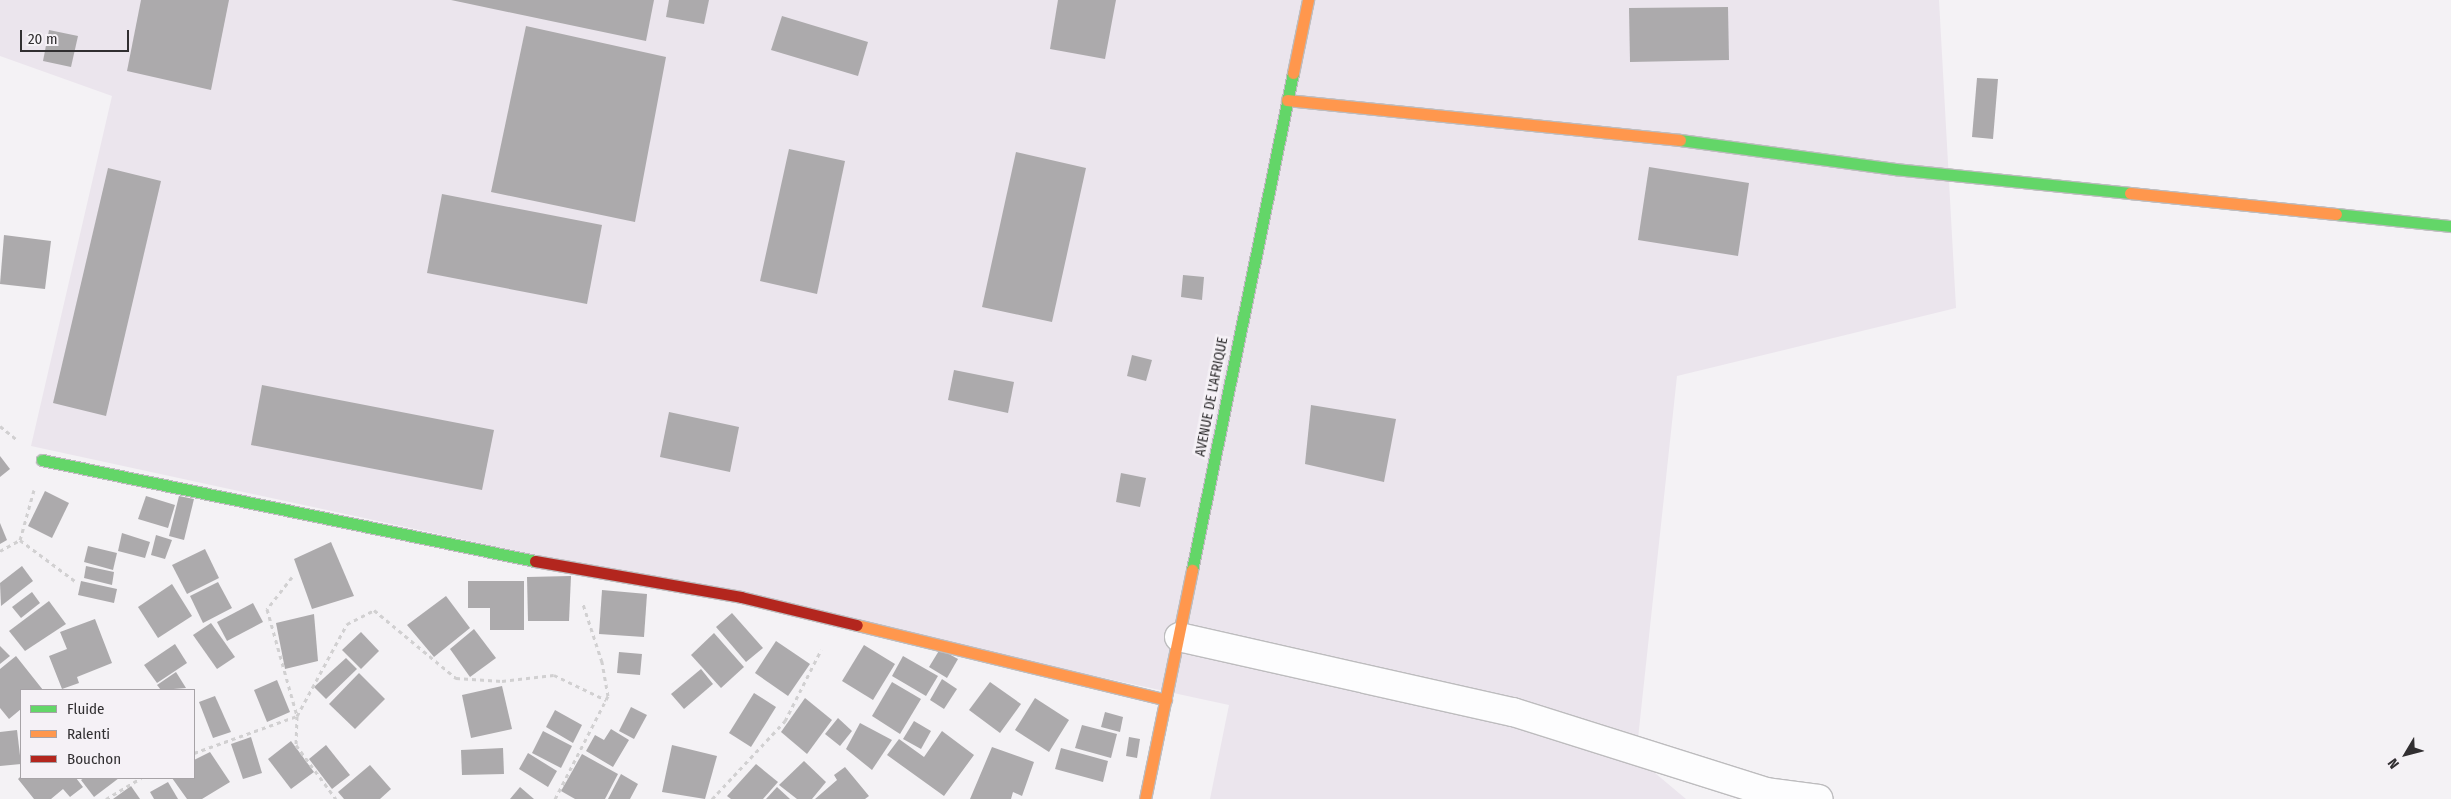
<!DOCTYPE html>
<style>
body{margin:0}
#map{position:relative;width:2451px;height:799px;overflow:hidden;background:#f4f2f5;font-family:"Fira Sans Condensed",sans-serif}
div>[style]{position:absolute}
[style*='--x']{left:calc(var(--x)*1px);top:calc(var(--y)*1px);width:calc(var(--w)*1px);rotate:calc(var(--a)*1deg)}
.built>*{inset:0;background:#ebe5ed}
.building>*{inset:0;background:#acaaac}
.path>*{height:3px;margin-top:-1.5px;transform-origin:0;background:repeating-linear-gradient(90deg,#d1d0d1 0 4px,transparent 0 8px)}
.roads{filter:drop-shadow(1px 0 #bdbcbe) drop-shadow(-1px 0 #bdbcbe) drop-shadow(0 1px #bdbcbe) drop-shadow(0 -1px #bdbcbe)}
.street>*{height:28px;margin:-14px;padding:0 14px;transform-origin:14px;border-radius:14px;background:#fdfdfe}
.fast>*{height:11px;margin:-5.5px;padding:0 5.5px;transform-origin:5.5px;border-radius:5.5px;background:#63d668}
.slow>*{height:11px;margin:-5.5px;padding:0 5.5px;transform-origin:5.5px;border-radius:5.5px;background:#ff974d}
.jam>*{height:11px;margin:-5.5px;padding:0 5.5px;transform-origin:5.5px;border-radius:5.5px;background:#b3261e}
span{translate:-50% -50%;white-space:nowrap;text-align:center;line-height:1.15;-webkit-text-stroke:5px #f5f1f6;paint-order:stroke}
.street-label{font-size:14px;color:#312f31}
.legend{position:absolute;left:20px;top:689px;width:175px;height:90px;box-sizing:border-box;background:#f5f1f6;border:1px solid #a7a3a7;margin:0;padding:6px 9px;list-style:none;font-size:15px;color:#312f31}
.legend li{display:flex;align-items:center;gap:10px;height:25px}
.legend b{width:25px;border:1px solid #a7a3a7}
.north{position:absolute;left:2381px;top:729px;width:50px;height:50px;-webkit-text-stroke:4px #f5f1f6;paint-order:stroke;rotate:233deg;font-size:14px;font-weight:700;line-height:20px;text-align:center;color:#312f31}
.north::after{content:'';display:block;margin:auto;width:18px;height:22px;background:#312f31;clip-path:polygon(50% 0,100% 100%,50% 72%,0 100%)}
.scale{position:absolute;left:20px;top:30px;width:109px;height:22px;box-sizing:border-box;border:2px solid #312f31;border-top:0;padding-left:6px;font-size:15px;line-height:18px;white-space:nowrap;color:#312f31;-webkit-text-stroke:4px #f5f1f6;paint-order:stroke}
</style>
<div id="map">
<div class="built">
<div style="clip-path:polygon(0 0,1939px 0,1956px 308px,1677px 376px,1636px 757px,1686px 799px,1210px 799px,1229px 705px,31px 446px,112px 96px,0 56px)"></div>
</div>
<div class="building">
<div style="clip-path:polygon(141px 0,229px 0,211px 90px,127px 71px)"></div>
<div style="clip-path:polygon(451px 0,654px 0,646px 41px)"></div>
<div style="clip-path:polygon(669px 0,709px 0,704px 24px,666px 17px)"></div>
<div style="clip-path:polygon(1058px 0,1116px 0,1105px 59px,1050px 49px)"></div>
<div style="clip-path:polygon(1728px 7px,1729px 60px,1630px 62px,1629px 8px)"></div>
<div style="clip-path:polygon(782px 16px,868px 42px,858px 76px,771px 50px)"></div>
<div style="clip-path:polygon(526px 26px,666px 57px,635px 222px,491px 192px)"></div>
<div style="clip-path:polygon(49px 30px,78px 36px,71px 67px,43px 61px)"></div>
<div style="clip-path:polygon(1977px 78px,1998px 79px,1993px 139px,1972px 137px)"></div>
<div style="clip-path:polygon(789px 149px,845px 161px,817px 294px,760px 281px)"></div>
<div style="clip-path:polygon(1016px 152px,1086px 168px,1052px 322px,982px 307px)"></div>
<div style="clip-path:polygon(1649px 167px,1749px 183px,1738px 256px,1638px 240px)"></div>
<div style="clip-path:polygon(108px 168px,161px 181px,106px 416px,53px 403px)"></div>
<div style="clip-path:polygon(442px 194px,602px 225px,587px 304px,427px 273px)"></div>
<div style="clip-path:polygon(4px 235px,51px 241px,45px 289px,0 284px)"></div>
<div style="clip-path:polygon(1183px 275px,1204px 277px,1202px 300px,1181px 297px)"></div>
<div style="clip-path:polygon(1132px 355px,1152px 360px,1146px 381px,1127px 376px)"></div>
<div style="clip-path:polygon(954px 370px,1014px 382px,1008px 413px,948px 400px)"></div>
<div style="clip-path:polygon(262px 385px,494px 430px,482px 490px,251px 445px)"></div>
<div style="clip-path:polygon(1311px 405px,1396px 419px,1384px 482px,1305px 464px)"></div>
<div style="clip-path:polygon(669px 412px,739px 427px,730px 472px,660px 457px)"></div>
<div style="clip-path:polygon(0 456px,10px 469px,0 477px)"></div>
<div style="clip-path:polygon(1121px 473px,1146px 478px,1140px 507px,1116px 502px)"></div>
<div style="clip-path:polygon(45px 491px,69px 503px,52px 538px,28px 526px)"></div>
<div style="clip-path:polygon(146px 496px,175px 505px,168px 528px,138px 519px)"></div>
<div style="clip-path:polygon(179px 496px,194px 499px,184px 540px,169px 536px)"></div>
<div style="clip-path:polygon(0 523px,7px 540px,0 544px)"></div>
<div style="clip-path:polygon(122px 533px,150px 542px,145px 558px,118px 551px)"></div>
<div style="clip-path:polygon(156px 535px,172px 540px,165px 559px,151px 555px)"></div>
<div style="clip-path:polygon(331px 542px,354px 596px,312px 609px,294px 559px)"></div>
<div style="clip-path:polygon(88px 546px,117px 553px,113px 570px,84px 562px)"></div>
<div style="clip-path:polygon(205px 549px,219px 578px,187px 594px,172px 565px)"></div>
<div style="clip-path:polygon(22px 566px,33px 581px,1px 606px,0 583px)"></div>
<div style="clip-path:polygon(86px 566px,114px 572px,112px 585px,84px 578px)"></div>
<div style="clip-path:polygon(571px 576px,569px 621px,528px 621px,527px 577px)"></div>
<div style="clip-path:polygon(81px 581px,117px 589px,114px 603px,78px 595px)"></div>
<div style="clip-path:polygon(468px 581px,524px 581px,524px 630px,490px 630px,490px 608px,468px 608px)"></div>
<div style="clip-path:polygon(218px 582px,232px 608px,203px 623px,190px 596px)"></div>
<div style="clip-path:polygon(172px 584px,192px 616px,158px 638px,138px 607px)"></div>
<div style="clip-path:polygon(602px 590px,647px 594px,644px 637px,599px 634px)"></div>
<div style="clip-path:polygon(32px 592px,40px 603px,21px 618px,12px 607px)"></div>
<div style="clip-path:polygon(446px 596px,470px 628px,434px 657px,407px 625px)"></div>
<div style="clip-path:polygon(49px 601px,66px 624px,25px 651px,9px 631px)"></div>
<div style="clip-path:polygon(253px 603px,263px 622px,227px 641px,217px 622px)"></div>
<div style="clip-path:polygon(732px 613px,763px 648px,746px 662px,716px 627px)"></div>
<div style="clip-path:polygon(314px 614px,318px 661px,285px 669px,276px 623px)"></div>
<div style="clip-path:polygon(95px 619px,112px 663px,77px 677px,79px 683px,62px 689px,49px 656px,67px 649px,60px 632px)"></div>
<div style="clip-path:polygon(211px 623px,235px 657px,217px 669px,193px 635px)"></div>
<div style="clip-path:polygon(474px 629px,496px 658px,470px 677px,450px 649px)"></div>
<div style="clip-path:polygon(361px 632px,379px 651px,361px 669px,342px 650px)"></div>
<div style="clip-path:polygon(714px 633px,744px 667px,721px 688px,691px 655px)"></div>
<div style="clip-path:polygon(776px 641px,810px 664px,788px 696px,755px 673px)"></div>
<div style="clip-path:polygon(175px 644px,187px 663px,157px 683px,144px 665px)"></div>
<div style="clip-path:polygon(864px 645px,895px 664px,873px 700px,842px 681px)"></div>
<div style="clip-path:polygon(0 646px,10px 656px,0 664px)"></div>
<div style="clip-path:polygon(940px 649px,958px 659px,947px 678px,929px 667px)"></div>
<div style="clip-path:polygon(619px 652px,642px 654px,640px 675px,617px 673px)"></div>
<div style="clip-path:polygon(16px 656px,43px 690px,21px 690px,21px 709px,9px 719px,0 708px,0 669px)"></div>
<div style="clip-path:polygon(903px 656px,938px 676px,926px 696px,892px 676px)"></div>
<div style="clip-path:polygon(346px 658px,357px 669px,326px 699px,314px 687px)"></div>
<div style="clip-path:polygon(701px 669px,713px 684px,684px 709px,671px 694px)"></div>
<div style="clip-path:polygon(176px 672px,186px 688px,161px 690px,157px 685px)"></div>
<div style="clip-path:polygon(359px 673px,385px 699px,355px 729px,329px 704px)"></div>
<div style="clip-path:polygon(942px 679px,957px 689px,944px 709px,930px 700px)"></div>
<div style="clip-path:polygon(277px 680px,290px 712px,267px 722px,254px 690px)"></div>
<div style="clip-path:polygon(892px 682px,921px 699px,900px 734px,872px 716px)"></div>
<div style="clip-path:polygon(990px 682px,1021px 704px,1000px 733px,969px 710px)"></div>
<div style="clip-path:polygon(502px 686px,512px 729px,471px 738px,462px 695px)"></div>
<div style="clip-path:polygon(754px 693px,776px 707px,751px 747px,729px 733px)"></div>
<div style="clip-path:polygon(215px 696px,231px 732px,213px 738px,199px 702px)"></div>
<div style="clip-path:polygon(805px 698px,832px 720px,807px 754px,781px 732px)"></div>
<div style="clip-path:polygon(1035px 698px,1069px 720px,1049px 752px,1015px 730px)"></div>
<div style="clip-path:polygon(631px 707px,647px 715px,634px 739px,619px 731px)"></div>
<div style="clip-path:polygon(555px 710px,582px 725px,573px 743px,546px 727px)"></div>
<div style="clip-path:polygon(1105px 712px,1123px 717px,1120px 732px,1101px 727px)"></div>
<div style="clip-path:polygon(838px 718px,852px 731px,840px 746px,825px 734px)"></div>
<div style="clip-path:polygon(914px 721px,931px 731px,921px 749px,903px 739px)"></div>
<div style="clip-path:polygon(860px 723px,892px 740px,872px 770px,846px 749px)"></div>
<div style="clip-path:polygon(1082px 725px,1117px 734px,1111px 758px,1075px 748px)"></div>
<div style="clip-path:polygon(611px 729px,629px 740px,613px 767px,586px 751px,595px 735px,604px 740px)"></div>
<div style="clip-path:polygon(17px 730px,21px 764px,0 766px,0 732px)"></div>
<div style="clip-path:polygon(543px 731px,572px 746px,561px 768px,532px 753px)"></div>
<div style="clip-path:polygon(942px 731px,974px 755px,944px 796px,887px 755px,899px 739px,924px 757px)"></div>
<div style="clip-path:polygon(251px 737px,262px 773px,243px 779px,231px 744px)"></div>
<div style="clip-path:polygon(1129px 737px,1140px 739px,1137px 758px,1126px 756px)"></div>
<div style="clip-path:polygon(291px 741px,314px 772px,291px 789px,268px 759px)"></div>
<div style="clip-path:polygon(326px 745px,350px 775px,332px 789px,309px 759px)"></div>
<div style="clip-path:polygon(672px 745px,717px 756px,705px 799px,662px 792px)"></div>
<div style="clip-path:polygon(992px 747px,1034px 762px,1022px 796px,1013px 792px,1011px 799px,970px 799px)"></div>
<div style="clip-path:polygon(503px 748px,504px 774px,462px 775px,461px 750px)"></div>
<div style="clip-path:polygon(1061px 748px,1108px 761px,1103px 782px,1055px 769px)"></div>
<div style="clip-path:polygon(210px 752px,230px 782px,202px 799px,187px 799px,172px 778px,194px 778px,194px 760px)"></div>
<div style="clip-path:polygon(528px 753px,557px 771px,548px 787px,519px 769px)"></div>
<div style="clip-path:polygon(582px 754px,618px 774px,605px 799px,575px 799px,561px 791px)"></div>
<div style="clip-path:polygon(804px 761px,826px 782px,812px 799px,797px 799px,779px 785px)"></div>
<div style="clip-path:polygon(756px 764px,778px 782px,763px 799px,731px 799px,727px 796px)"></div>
<div style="clip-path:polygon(370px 765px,391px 789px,380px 799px,344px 799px,338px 792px)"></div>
<div style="clip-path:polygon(845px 767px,869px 796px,865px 799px,815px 799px,837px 780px,834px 775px)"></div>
<div style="clip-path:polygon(621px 774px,638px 784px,630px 799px,608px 799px)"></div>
<div style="clip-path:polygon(21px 776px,76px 778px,83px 787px,70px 797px,63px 789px,51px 799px,34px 799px,18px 779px)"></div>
<div style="clip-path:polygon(84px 778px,119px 778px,94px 797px,81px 780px)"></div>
<div style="clip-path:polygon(168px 782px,178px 799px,154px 799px,150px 792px)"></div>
<div style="clip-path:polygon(131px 786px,140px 799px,113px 799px)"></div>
<div style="clip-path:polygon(520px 787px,534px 799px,510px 799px)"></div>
<div style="clip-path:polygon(777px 787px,790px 799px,766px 799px)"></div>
</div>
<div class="path">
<div style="--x:0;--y:426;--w:22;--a:39"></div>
<div style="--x:20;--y:540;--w:52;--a:-74.4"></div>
<div style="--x:0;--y:551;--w:23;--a:-29"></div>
<div style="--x:20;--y:540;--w:69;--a:36.7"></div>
<div style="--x:292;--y:577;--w:41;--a:128"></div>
<div style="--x:267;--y:609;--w:111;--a:74.3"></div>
<div style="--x:297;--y:716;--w:29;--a:92"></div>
<div style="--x:296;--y:745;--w:67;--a:53.5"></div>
<div style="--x:194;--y:753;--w:109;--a:-19.8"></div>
<div style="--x:297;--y:716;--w:105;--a:-61.5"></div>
<div style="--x:347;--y:624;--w:30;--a:-27"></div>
<div style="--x:374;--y:610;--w:107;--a:39.7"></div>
<div style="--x:456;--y:678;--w:46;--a:3.7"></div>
<div style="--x:502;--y:681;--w:52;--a:-6.6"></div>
<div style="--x:554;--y:675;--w:58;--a:25.7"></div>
<div style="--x:106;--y:799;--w:41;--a:-31"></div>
<div style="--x:555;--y:799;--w:116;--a:-62.8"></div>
<div style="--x:608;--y:696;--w:35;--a:-100"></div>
<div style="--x:602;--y:662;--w:61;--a:-108.1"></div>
<div style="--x:712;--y:799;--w:107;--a:-46.9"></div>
<div style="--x:785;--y:721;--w:80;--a:-63.1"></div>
</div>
<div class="roads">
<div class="street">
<div style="--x:1179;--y:637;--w:342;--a:12.7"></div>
<div style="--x:1513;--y:712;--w:266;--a:17.5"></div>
<div style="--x:1767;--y:792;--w:52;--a:7.7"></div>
</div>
<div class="fast">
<div style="--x:1680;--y:140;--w:217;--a:7.7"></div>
<div style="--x:1895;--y:169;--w:236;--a:5.8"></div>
<div style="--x:2336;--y:214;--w:116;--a:6"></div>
<div style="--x:42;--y:460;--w:503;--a:11.58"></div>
<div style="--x:1192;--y:570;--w:507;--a:-78.51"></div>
</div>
<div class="slow">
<div style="--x:1293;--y:73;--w:75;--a:-78.4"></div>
<div style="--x:1287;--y:100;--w:395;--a:5.8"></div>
<div style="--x:2130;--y:193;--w:207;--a:5.8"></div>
<div style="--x:857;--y:625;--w:318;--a:13.6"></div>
<div style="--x:1145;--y:799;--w:234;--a:-78.4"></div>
</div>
<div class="jam">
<div style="--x:535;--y:561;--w:209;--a:9.9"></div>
<div style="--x:741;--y:597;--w:119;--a:13.6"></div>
</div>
</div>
<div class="street-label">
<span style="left:1212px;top:397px;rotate:-79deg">AVENUE DE L'AFRIQUE</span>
</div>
<ul class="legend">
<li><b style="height:6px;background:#63d668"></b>Fluide</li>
<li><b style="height:6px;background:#ff974d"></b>Ralenti</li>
<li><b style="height:6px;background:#b3261e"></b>Bouchon</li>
</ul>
<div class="north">N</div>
<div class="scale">20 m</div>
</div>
